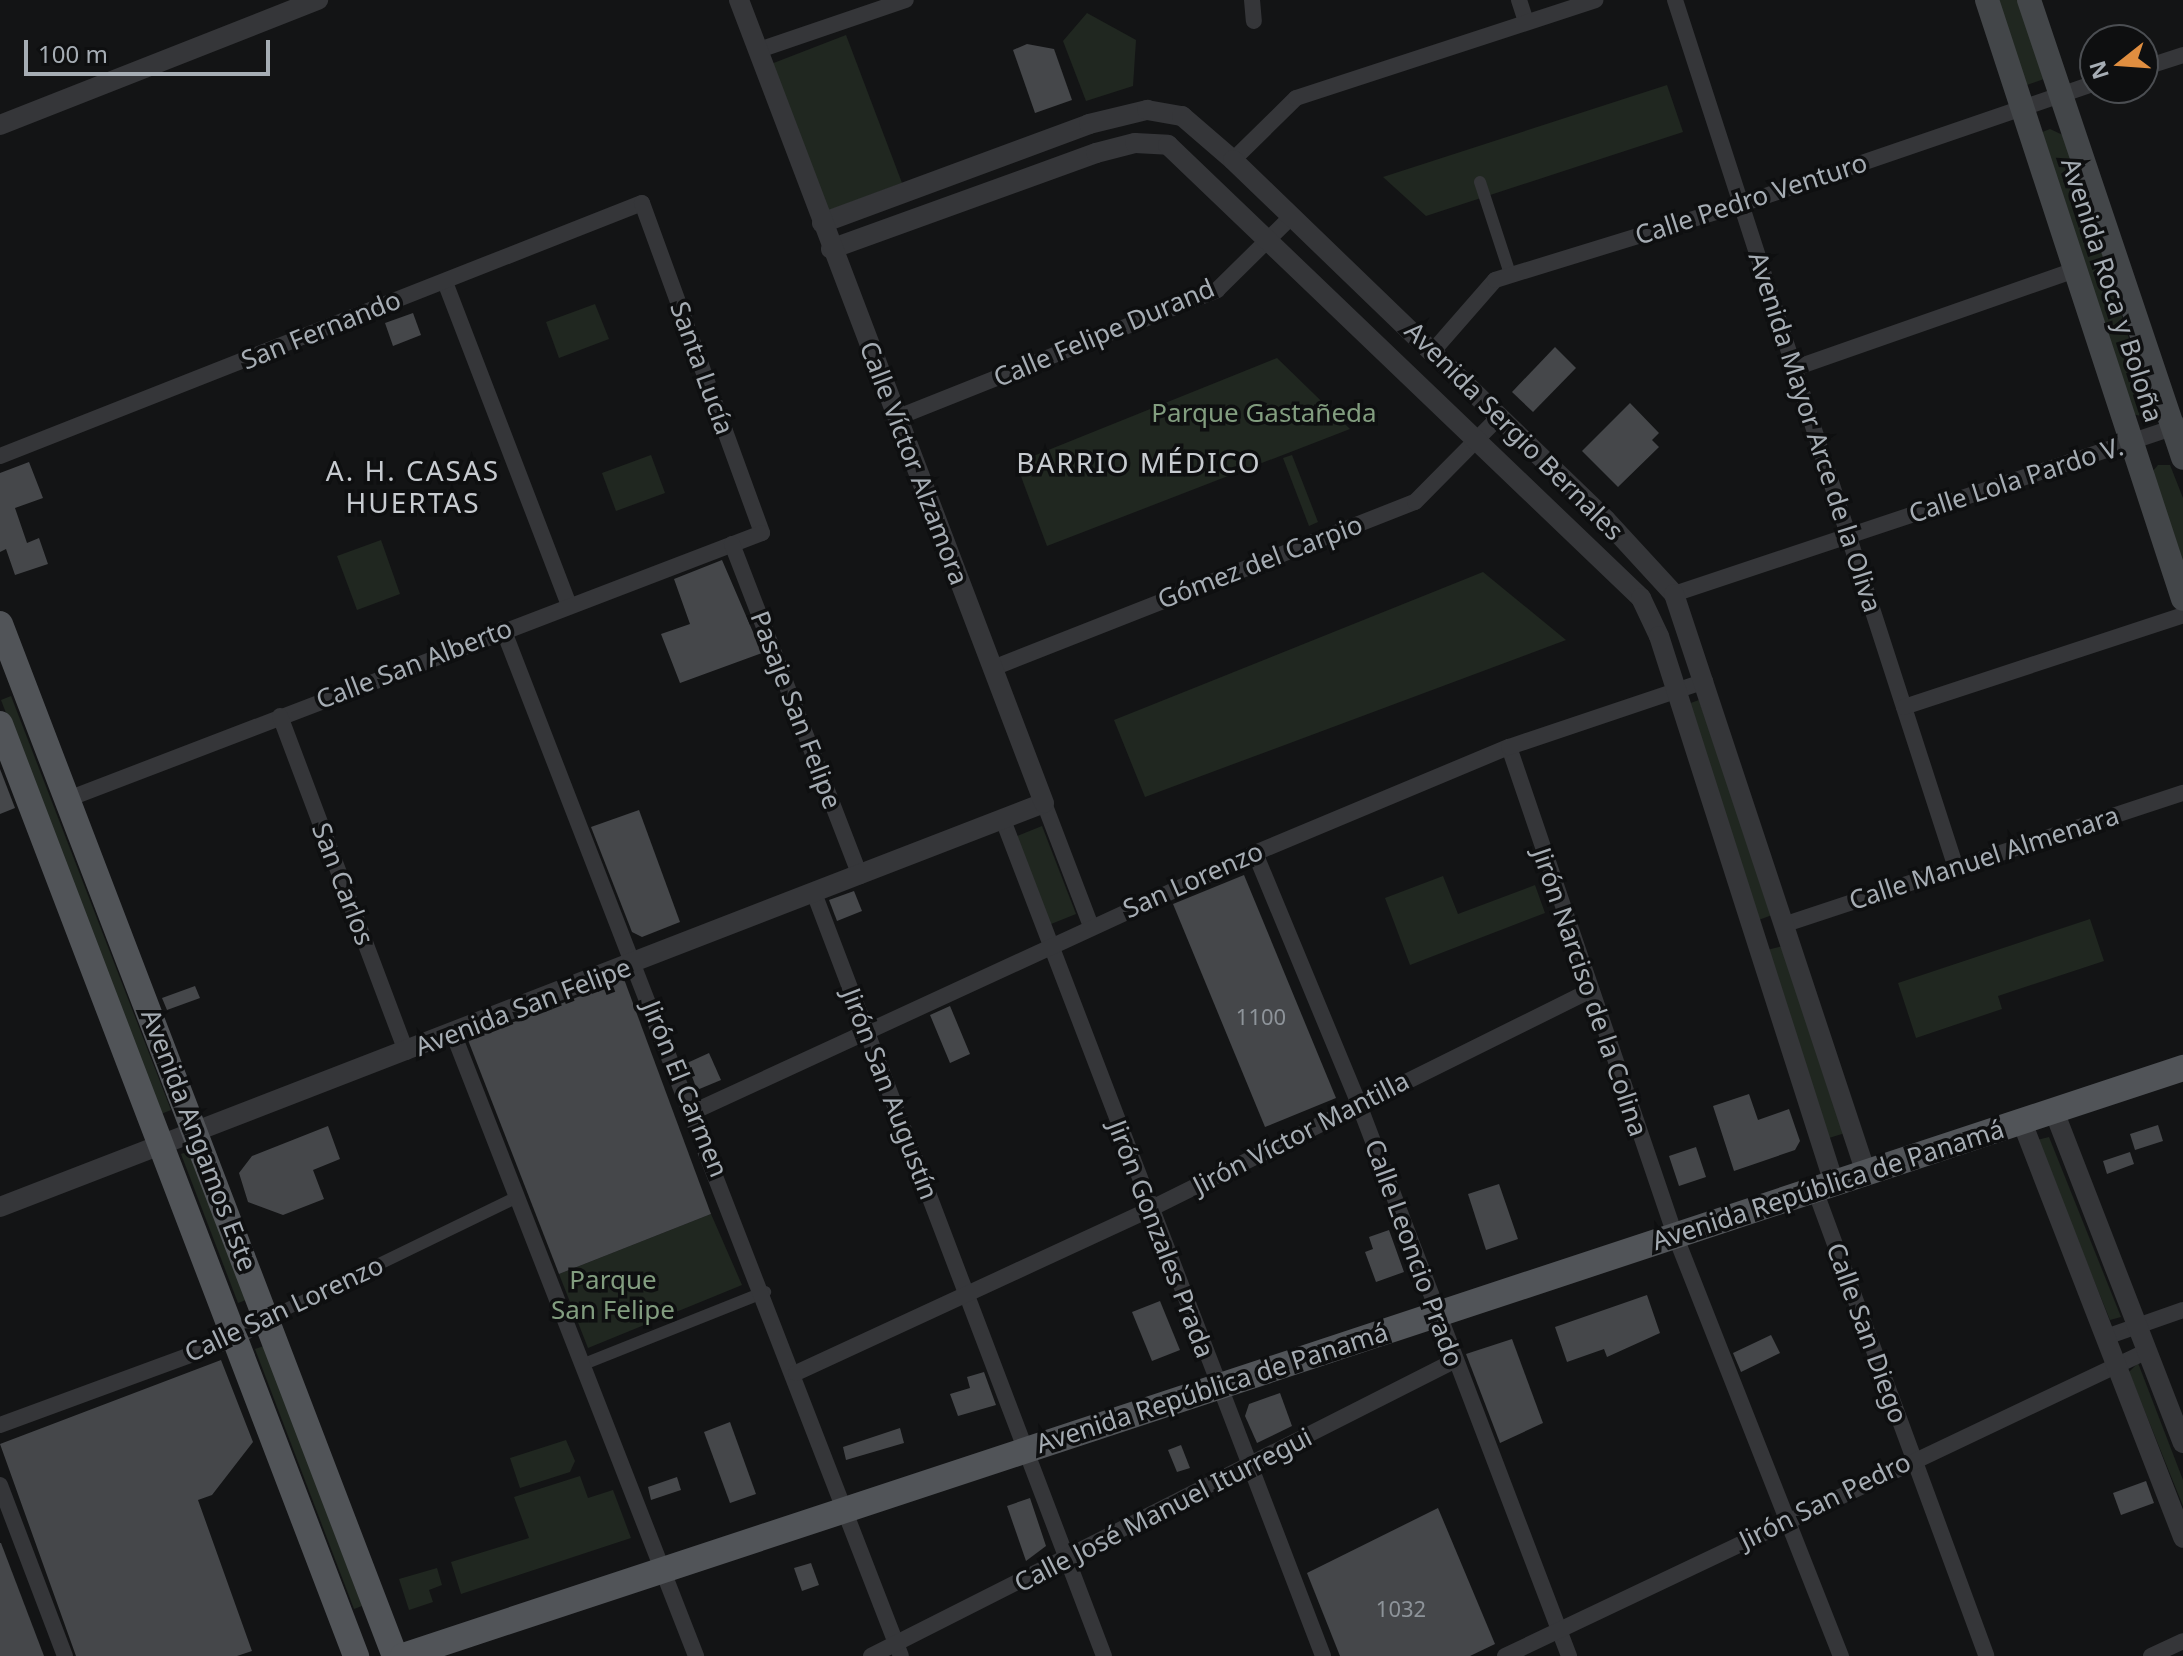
<!DOCTYPE html>
<meta charset="utf-8">
<style>
body{margin:0}
#map{position:relative;width:2183px;height:1656px;overflow:hidden;background:#131415;font-family:"Noto Sans",sans-serif}
div>[style]{position:absolute}
[style*='--x']{left:calc(var(--x)*1px);top:calc(var(--y)*1px);width:calc(var(--w)*1px);rotate:calc(var(--a)*1deg)}
.green>*{inset:0;background:#202720}
.building>*{inset:0;background:#45474a}
.pedestrian>*{height:12px;margin:-6px;padding:0 6px;transform-origin:6px;border-radius:6px;background:#353639}
.minor>*{height:16px;margin:-8px;padding:0 8px;transform-origin:8px;border-radius:8px;background:#353639}
.tertiary>*{height:20px;margin:-10px;padding:0 10px;transform-origin:10px;border-radius:10px;background:#353639}
.secondary>*{height:24px;margin:-12px;padding:0 12px;transform-origin:12px;border-radius:12px;background:#434649}
.primary>*{height:26px;margin:-13px;padding:0 13px;transform-origin:13px;border-radius:13px;background:#515458}
span{translate:-50% -50%;white-space:nowrap;text-align:center;line-height:1.15;-webkit-text-stroke:7px #0e0f10;paint-order:stroke}
.number-label{font-size:22px;color:#8e949a}
.number-label span{-webkit-text-stroke-width:0}
.street-label{font-size:26px;color:#a6adb4}
.park-label{font-size:26px;color:#829d7f}
.neighbourhood-label{font-size:28px;color:#c7cbd0;letter-spacing:2px}
.north{position:absolute;left:2079px;top:24px;width:80px;height:80px;box-sizing:border-box;background:#0e0f10;border:2px solid #4b4e52;border-radius:50%;rotate:253deg;font-size:22px;font-weight:700;line-height:32px;text-align:center;color:#a6adb4}
.north::after{content:'';display:block;margin:auto;width:28px;height:36px;background:#e08e40;clip-path:polygon(50% 0,100% 100%,50% 72%,0 100%)}
.scale{position:absolute;left:24px;top:40px;width:246px;height:36px;box-sizing:border-box;border:4px solid #a6adb4;border-top:0;padding-left:10px;font-size:24px;line-height:28px;white-space:nowrap;color:#a6adb4;-webkit-text-stroke:6px #0e0f10;paint-order:stroke}
</style>
<div id="map">
<div class="green">
<div style="clip-path:polygon(1995px 0,2020px 0,2044px 79px,2024px 86px)"></div>
<div style="clip-path:polygon(1087px 13px,1136px 40px,1133px 86px,1086px 101px,1063px 41px)"></div>
<div style="clip-path:polygon(846px 35px,902px 183px,827px 211px,771px 64px)"></div>
<div style="clip-path:polygon(1667px 85px,1683px 132px,1426px 216px,1383px 177px)"></div>
<div style="clip-path:polygon(2050px 129px,2065px 136px,2150px 405px,2141px 416px,2128px 413px,2040px 133px)"></div>
<div style="clip-path:polygon(595px 304px,609px 339px,559px 358px,546px 322px)"></div>
<div style="clip-path:polygon(1277px 358px,1350px 429px,1047px 546px,1016px 463px)"></div>
<div style="clip-path:polygon(651px 455px,665px 493px,616px 511px,602px 473px)"></div>
<div style="clip-path:polygon(1292px 455px,1318px 522px,1309px 526px,1283px 458px)"></div>
<div style="clip-path:polygon(2158px 465px,2170px 465px,2183px 498px,2183px 570px,2152px 472px)"></div>
<div style="clip-path:polygon(381px 540px,400px 594px,357px 610px,337px 556px)"></div>
<div style="clip-path:polygon(1483px 572px,1566px 640px,1145px 797px,1114px 720px)"></div>
<div style="clip-path:polygon(11px 696px,171px 1110px,161px 1114px,1px 700px)"></div>
<div style="clip-path:polygon(1699px 700px,1772px 915px,1756px 921px,1685px 705px)"></div>
<div style="clip-path:polygon(1042px 826px,1076px 914px,1046px 926px,1012px 838px)"></div>
<div style="clip-path:polygon(1443px 876px,1458px 914px,1535px 885px,1545px 913px,1410px 965px,1385px 898px)"></div>
<div style="clip-path:polygon(2090px 919px,2104px 961px,1998px 996px,2002px 1009px,1916px 1038px,1898px 983px)"></div>
<div style="clip-path:polygon(1783px 946px,1845px 1133px,1829px 1138px,1767px 950px)"></div>
<div style="clip-path:polygon(2049px 1137px,2121px 1317px,2110px 1320px,2037px 1140px)"></div>
<div style="clip-path:polygon(189px 1151px,246px 1300px,238px 1303px,181px 1154px)"></div>
<div style="clip-path:polygon(711px 1214px,742px 1285px,588px 1348px,559px 1274px)"></div>
<div style="clip-path:polygon(264px 1346px,362px 1606px,354px 1609px,255px 1349px)"></div>
<div style="clip-path:polygon(2138px 1363px,2183px 1480px,2183px 1506px,2129px 1372px)"></div>
<div style="clip-path:polygon(566px 1440px,575px 1461px,570px 1472px,520px 1488px,510px 1458px)"></div>
<div style="clip-path:polygon(580px 1476px,588px 1498px,613px 1490px,631px 1538px,461px 1594px,451px 1562px,529px 1538px,514px 1497px)"></div>
<div style="clip-path:polygon(437px 1568px,442px 1585px,429px 1590px,433px 1602px,409px 1610px,399px 1579px)"></div>
</div>
<div class="building">
<div style="clip-path:polygon(1027px 44px,1054px 49px,1072px 100px,1035px 113px,1013px 50px)"></div>
<div style="clip-path:polygon(413px 313px,421px 335px,393px 346px,385px 323px)"></div>
<div style="clip-path:polygon(1555px 347px,1576px 368px,1533px 412px,1512px 392px)"></div>
<div style="clip-path:polygon(1630px 403px,1659px 433px,1652px 440px,1659px 447px,1618px 487px,1582px 451px)"></div>
<div style="clip-path:polygon(29px 462px,43px 498px,15px 508px,27px 543px,39px 538px,48px 564px,15px 575px,6px 549px,0 552px,0 473px)"></div>
<div style="clip-path:polygon(722px 560px,762px 653px,680px 683px,661px 634px,690px 624px,674px 579px)"></div>
<div style="clip-path:polygon(0 769px,15px 808px,0 814px)"></div>
<div style="clip-path:polygon(639px 810px,680px 922px,642px 937px,632px 932px,591px 827px)"></div>
<div style="clip-path:polygon(1244px 875px,1336px 1098px,1265px 1127px,1173px 904px)"></div>
<div style="clip-path:polygon(854px 891px,862px 911px,837px 921px,829px 900px)"></div>
<div style="clip-path:polygon(624px 979px,711px 1214px,559px 1274px,468px 1040px)"></div>
<div style="clip-path:polygon(195px 986px,200px 998px,167px 1010px,162px 998px)"></div>
<div style="clip-path:polygon(950px 1006px,970px 1054px,950px 1063px,930px 1015px)"></div>
<div style="clip-path:polygon(709px 1053px,721px 1080px,697px 1090px,687px 1063px)"></div>
<div style="clip-path:polygon(1749px 1094px,1758px 1120px,1789px 1109px,1800px 1141px,1795px 1150px,1734px 1171px,1713px 1106px)"></div>
<div style="clip-path:polygon(2158px 1125px,2163px 1141px,2135px 1150px,2130px 1134px)"></div>
<div style="clip-path:polygon(328px 1126px,340px 1159px,313px 1170px,324px 1199px,283px 1215px,248px 1202px,239px 1173px,252px 1156px)"></div>
<div style="clip-path:polygon(1696px 1147px,1706px 1177px,1679px 1186px,1669px 1156px)"></div>
<div style="clip-path:polygon(2130px 1152px,2134px 1164px,2107px 1174px,2103px 1161px)"></div>
<div style="clip-path:polygon(1499px 1184px,1518px 1239px,1486px 1250px,1468px 1194px)"></div>
<div style="clip-path:polygon(1389px 1230px,1404px 1272px,1376px 1282px,1365px 1252px,1373px 1249px,1369px 1237px)"></div>
<div style="clip-path:polygon(1647px 1295px,1660px 1333px,1607px 1357px,1604px 1349px,1567px 1362px,1555px 1327px)"></div>
<div style="clip-path:polygon(1160px 1301px,1180px 1350px,1152px 1361px,1132px 1312px)"></div>
<div style="clip-path:polygon(1771px 1335px,1780px 1353px,1741px 1372px,1733px 1353px)"></div>
<div style="clip-path:polygon(1512px 1339px,1543px 1423px,1500px 1443px,1466px 1354px)"></div>
<div style="clip-path:polygon(221px 1360px,253px 1442px,212px 1495px,198px 1500px,252px 1651px,237px 1656px,76px 1656px,0 1444px)"></div>
<div style="clip-path:polygon(984px 1372px,996px 1405px,958px 1416px,950px 1394px,970px 1388px,967px 1377px)"></div>
<div style="clip-path:polygon(1280px 1393px,1292px 1426px,1257px 1443px,1245px 1416px,1249px 1404px)"></div>
<div style="clip-path:polygon(730px 1422px,756px 1494px,730px 1503px,704px 1432px)"></div>
<div style="clip-path:polygon(900px 1428px,904px 1443px,846px 1460px,843px 1447px)"></div>
<div style="clip-path:polygon(1181px 1445px,1190px 1468px,1177px 1472px,1168px 1450px)"></div>
<div style="clip-path:polygon(677px 1477px,681px 1490px,651px 1500px,648px 1487px)"></div>
<div style="clip-path:polygon(2146px 1481px,2154px 1503px,2121px 1515px,2113px 1493px)"></div>
<div style="clip-path:polygon(1030px 1498px,1046px 1546px,1026px 1561px,1007px 1506px)"></div>
<div style="clip-path:polygon(1438px 1508px,1495px 1644px,1470px 1656px,1340px 1656px,1307px 1573px)"></div>
<div style="clip-path:polygon(0 1543px,1px 1543px,44px 1656px,0 1656px)"></div>
<div style="clip-path:polygon(811px 1563px,819px 1585px,802px 1591px,794px 1568px)"></div>
</div>
<div class="pedestrian">
<div style="--x:1480;--y:182;--w:97;--a:71.9"></div>
<div style="--x:268;--y:1318;--w:277;--a:-25.9"></div>
<div style="--x:584;--y:1364;--w:195;--a:-21.7"></div>
</div>
<div class="minor">
<div style="--x:1252;--y:0;--w:21;--a:85"></div>
<div style="--x:1519;--y:0;--w:23;--a:72"></div>
<div style="--x:1675;--y:0;--w:909;--a:72.06"></div>
<div style="--x:759;--y:50;--w:155;--a:-18.8"></div>
<div style="--x:2143;--y:68;--w:42;--a:-18"></div>
<div style="--x:1233;--y:160;--w:88;--a:-44.5"></div>
<div style="--x:1296;--y:98;--w:315;--a:-18.1"></div>
<div style="--x:445;--y:282;--w:346;--a:69"></div>
<div style="--x:1433;--y:351;--w:94;--a:-48.9"></div>
<div style="--x:1495;--y:280;--w:258;--a:-17.1"></div>
<div style="--x:1742;--y:204;--w:373;--a:-18.9"></div>
<div style="--x:1795;--y:368;--w:297;--a:-19.3"></div>
<div style="--x:896;--y:418;--w:346;--a:-21.7"></div>
<div style="--x:1217;--y:290;--w:104;--a:-44.6"></div>
<div style="--x:0;--y:456;--w:690;--a:-21.51"></div>
<div style="--x:642;--y:203;--w:351;--a:70"></div>
<div style="--x:762;--y:533;--w:743;--a:159.03"></div>
<div style="--x:732;--y:544;--w:356;--a:68.9"></div>
<div style="--x:1674;--y:594;--w:534;--a:-18.43"></div>
<div style="--x:503;--y:629;--w:1101;--a:68.82"></div>
<div style="--x:993;--y:668;--w:453;--a:-21.5"></div>
<div style="--x:1415;--y:502;--w:121;--a:-45.3"></div>
<div style="--x:1904;--y:707;--w:294;--a:-18.2"></div>
<div style="--x:280;--y:716;--w:359;--a:69.4"></div>
<div style="--x:1509;--y:747;--w:515;--a:71.21"></div>
<div style="--x:1675;--y:1235;--w:453;--a:68.5"></div>
<div style="--x:1044;--y:803;--w:132;--a:69.1"></div>
<div style="--x:1003;--y:820;--w:895;--a:69.05"></div>
<div style="--x:1255;--y:853;--w:269;--a:67.5"></div>
<div style="--x:1358;--y:1102;--w:593;--a:69.15"></div>
<div style="--x:814;--y:893;--w:816;--a:69.19"></div>
<div style="--x:1786;--y:924;--w:418;--a:-18.3"></div>
<div style="--x:453;--y:1033;--w:669;--a:68.69"></div>
<div style="--x:695;--y:1111;--w:617;--a:-24.74"></div>
<div style="--x:1255;--y:853;--w:275;--a:-22.7"></div>
<div style="--x:1509;--y:747;--w:207;--a:-18.6"></div>
<div style="--x:1815;--y:1190;--w:496;--a:69.8"></div>
<div style="--x:2106;--y:1337;--w:82;--a:-19.3"></div>
<div style="--x:796;--y:1373;--w:388;--a:-24.8"></div>
<div style="--x:1148;--y:1210;--w:490;--a:-26.4"></div>
<div style="--x:0;--y:1425;--w:252;--a:-20.2"></div>
<div style="--x:236;--y:1338;--w:38;--a:-32"></div>
<div style="--x:0;--y:1485;--w:183;--a:69.2"></div>
<div style="--x:871;--y:1656;--w:653;--a:-26.84"></div>
<div style="--x:1505;--y:1656;--w:711;--a:-25.41"></div>
<div style="--x:2151;--y:1656;--w:35;--a:-25"></div>
</div>
<div class="tertiary">
<div style="--x:0;--y:125;--w:342;--a:-21.5"></div>
<div style="--x:822;--y:223;--w:285;--a:-20.3"></div>
<div style="--x:1089;--y:124;--w:60;--a:-13.6"></div>
<div style="--x:1147;--y:110;--w:36;--a:10"></div>
<div style="--x:1182;--y:116;--w:67;--a:40.8"></div>
<div style="--x:1233;--y:160;--w:518;--a:43.98"></div>
<div style="--x:1606;--y:520;--w:100;--a:47.4"></div>
<div style="--x:1674;--y:594;--w:610;--a:71.65"></div>
<div style="--x:831;--y:249;--w:282;--a:-19.9"></div>
<div style="--x:1096;--y:153;--w:40;--a:-14.4"></div>
<div style="--x:1135;--y:143;--w:33;--a:3"></div>
<div style="--x:1168;--y:145;--w:655;--a:43.76"></div>
<div style="--x:1641;--y:598;--w:42;--a:64.7"></div>
<div style="--x:1659;--y:636;--w:574;--a:72.26"></div>
<div style="--x:2054;--y:1111;--w:356;--a:68.8"></div>
<div style="--x:2022;--y:1122;--w:446;--a:68.8"></div>
<div style="--x:0;--y:1207;--w:1119;--a:-21.16"></div>
<div style="--x:1044;--y:803;--w:859;--a:-110.8"></div>
</div>
<div class="secondary">
<div style="--x:1987;--y:0;--w:630;--a:71.88"></div>
<div style="--x:2029;--y:0;--w:483;--a:71.4"></div>
</div>
<div class="primary">
<div style="--x:0;--y:624;--w:1105;--a:69.06"></div>
<div style="--x:0;--y:724;--w:998;--a:69.09"></div>
<div style="--x:403;--y:1656;--w:1875;--a:-18.28"></div>
</div>
<div class="number-label">
<span style="left:1261px;top:1017px">1100</span>
<span style="left:1401px;top:1609px">1032</span>
</div>
<div class="street-label">
<span style="left:1751px;top:199px;rotate:-18deg">Calle Pedro Venturo</span>
<span style="left:2112px;top:290px;rotate:72deg">Avenida Roca y Boloña</span>
<span style="left:321px;top:330px;rotate:-22deg">San Fernando</span>
<span style="left:1104px;top:333px;rotate:-23deg">Calle Felipe Durand</span>
<span style="left:702px;top:368px;rotate:70deg">Santa Lucía</span>
<span style="left:1514px;top:431px;rotate:45deg">Avenida Sergio Bernales</span>
<span style="left:1815px;top:432px;rotate:72deg">Avenida Mayor Arce de la Oliva</span>
<span style="left:914px;top:463px;rotate:69deg">Calle Víctor Alzamora</span>
<span style="left:2016px;top:480px;rotate:-18deg">Calle Lola Pardo V.</span>
<span style="left:1260px;top:562px;rotate:-21deg">Gómez del Carpio</span>
<span style="left:414px;top:664px;rotate:-21deg">Calle San Alberto</span>
<span style="left:796px;top:710px;rotate:69deg">Pasaje San Felipe</span>
<span style="left:1984px;top:858px;rotate:-18deg">Calle Manuel Almenara</span>
<span style="left:1193px;top:880px;rotate:-24deg">San Lorenzo</span>
<span style="left:343px;top:884px;rotate:69deg">San Carlos</span>
<span style="left:1590px;top:992px;rotate:71deg">Jirón Narciso de la Colina</span>
<span style="left:523px;top:1007px;rotate:-21deg">Avenida San Felipe</span>
<span style="left:685px;top:1089px;rotate:68deg">Jirón El Carmen</span>
<span style="left:890px;top:1094px;rotate:69deg">Jirón San Augustín</span>
<span style="left:1301px;top:1133px;rotate:-27deg">Jirón Víctor Mantilla</span>
<span style="left:199px;top:1140px;rotate:69deg">Avenida Angamos Este</span>
<span style="left:1828px;top:1185px;rotate:-18deg">Avenida República de Panamá</span>
<span style="left:1161px;top:1239px;rotate:69deg">Jirón Gonzales Prada</span>
<span style="left:1414px;top:1253px;rotate:70deg">Calle Leoncio Prado</span>
<span style="left:284px;top:1309px;rotate:-25deg">Calle San Lorenzo</span>
<span style="left:1867px;top:1333px;rotate:70deg">Calle San Diego</span>
<span style="left:1212px;top:1388px;rotate:-18deg">Avenida República de Panamá</span>
<span style="left:1825px;top:1501px;rotate:-26deg">Jirón San Pedro</span>
<span style="left:1163px;top:1510px;rotate:-27deg">Calle José Manuel Iturregui</span>
</div>
<div class="park-label">
<span style="left:1264px;top:413px">Parque Gastañeda</span>
<span style="left:613px;top:1295px">Parque<br>San Felipe</span>
</div>
<div class="neighbourhood-label">
<span style="left:1139px;top:462px">BARRIO MÉDICO</span>
<span style="left:413px;top:486px">A. H. CASAS<br>HUERTAS</span>
</div>
<div class="north">N</div>
<div class="scale">100 m</div>
</div>
